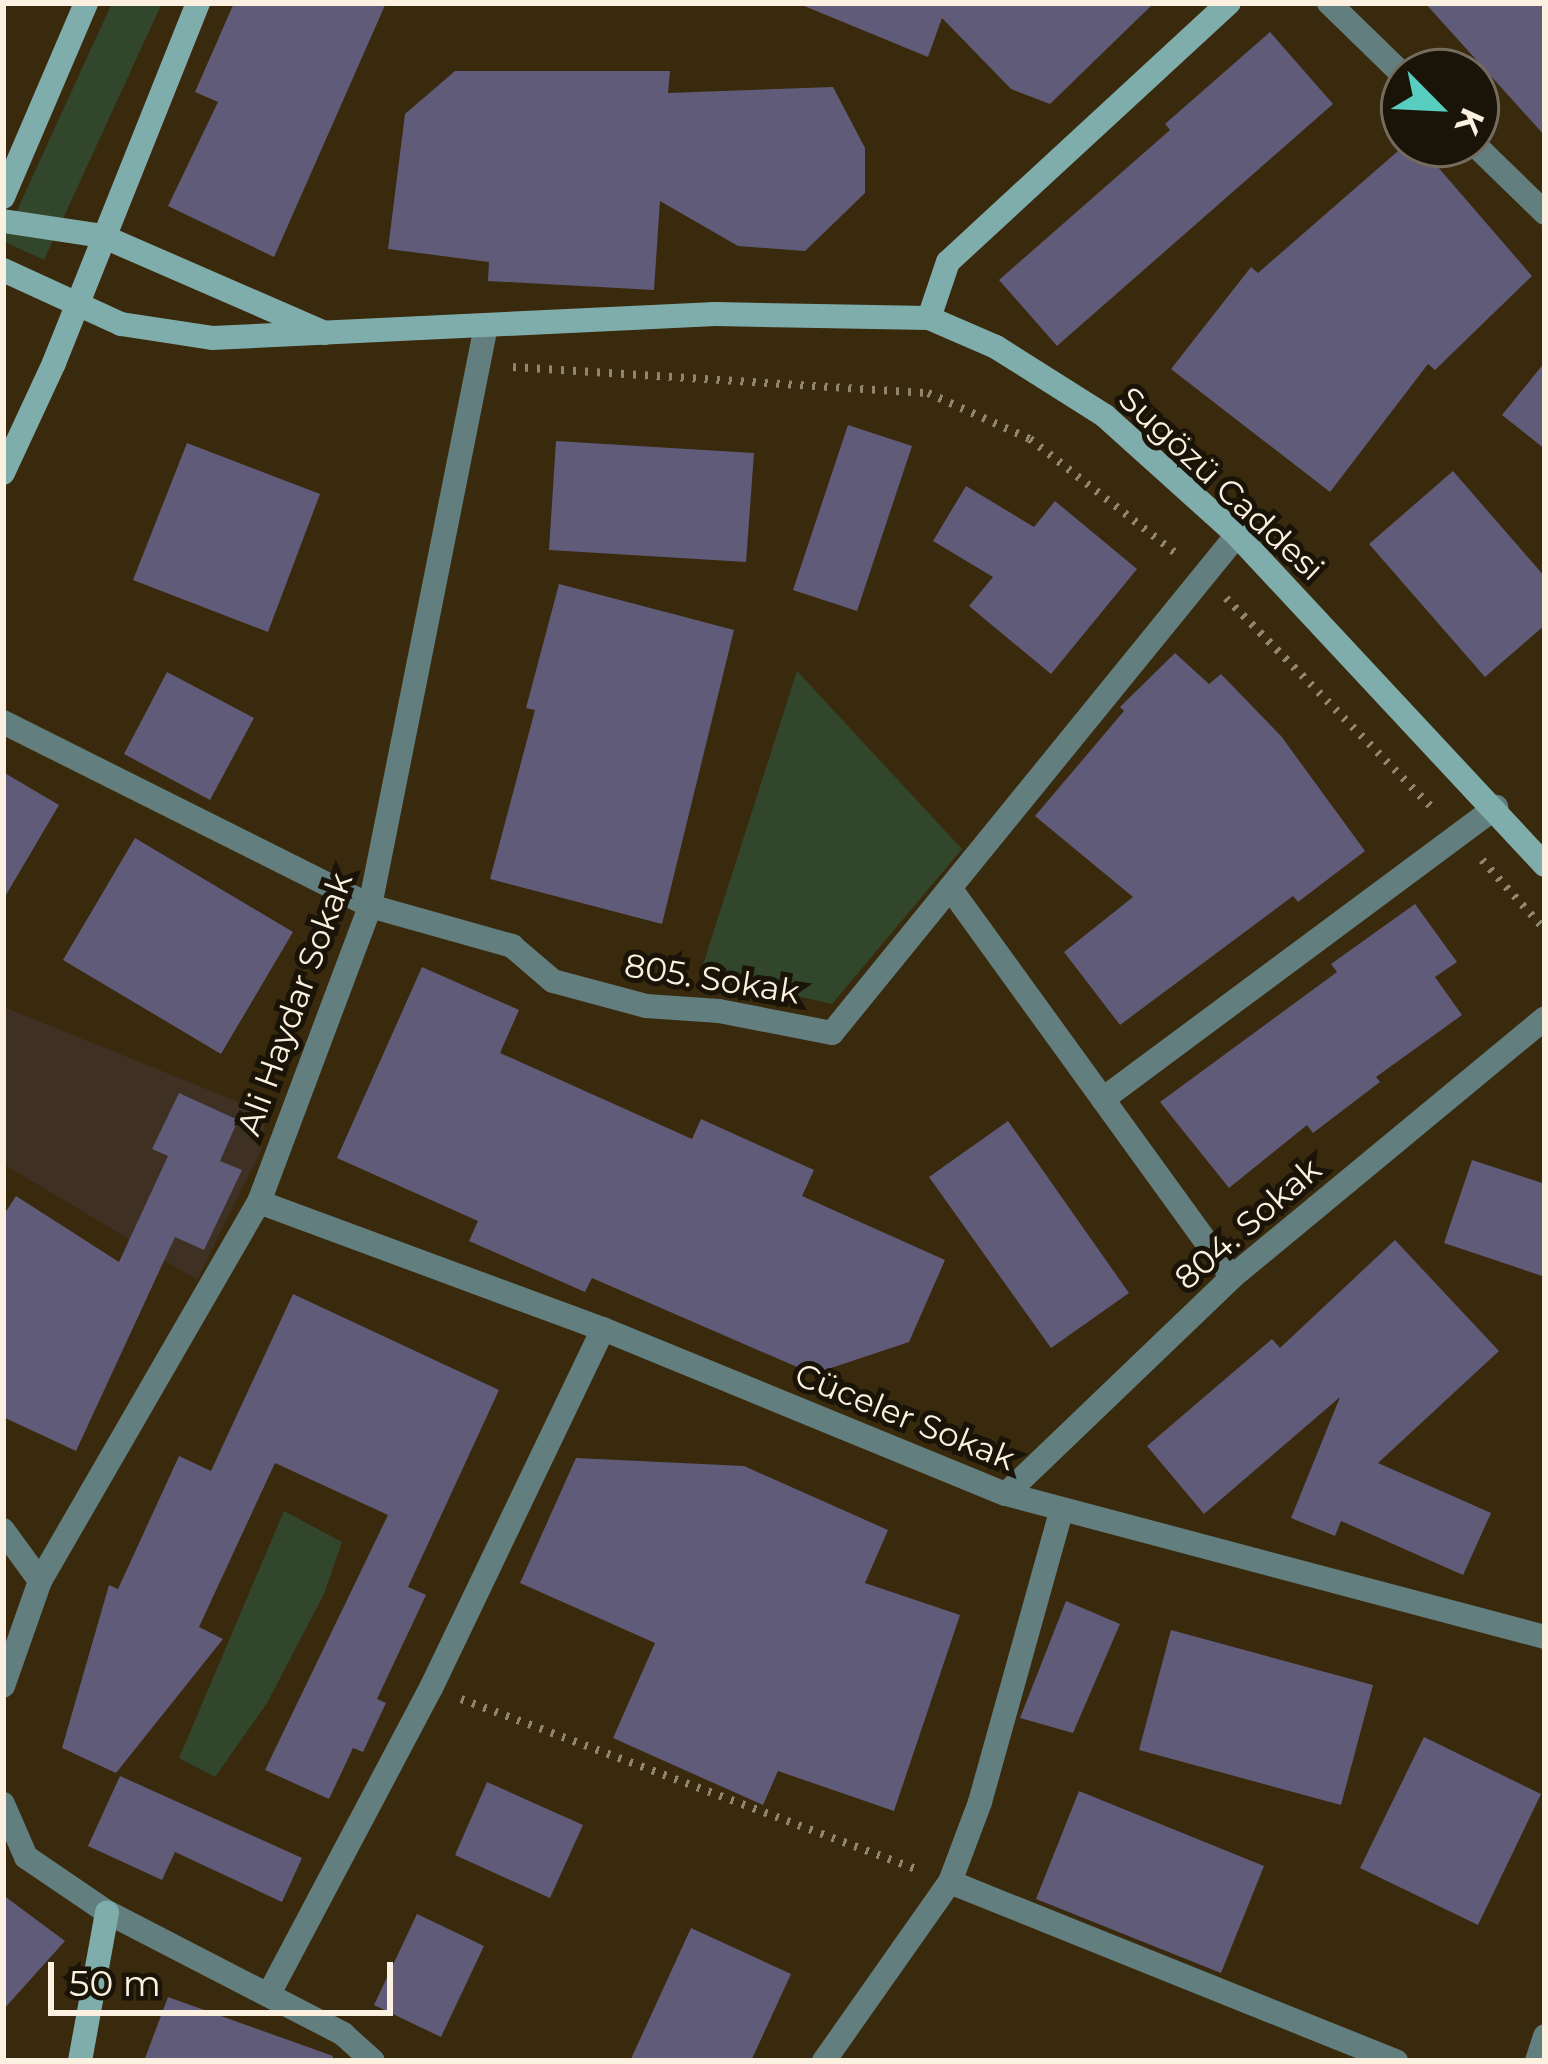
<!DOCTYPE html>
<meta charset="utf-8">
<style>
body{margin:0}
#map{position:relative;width:1548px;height:2064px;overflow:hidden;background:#39290d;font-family:Montserrat,sans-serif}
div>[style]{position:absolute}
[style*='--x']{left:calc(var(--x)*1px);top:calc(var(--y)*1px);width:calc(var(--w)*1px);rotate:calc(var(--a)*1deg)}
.education>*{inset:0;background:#3e3023}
.green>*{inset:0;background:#32462c}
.building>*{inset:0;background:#605b79}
.path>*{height:8px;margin-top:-4px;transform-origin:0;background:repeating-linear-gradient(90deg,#92856e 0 3px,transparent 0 12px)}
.street>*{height:24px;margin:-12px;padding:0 12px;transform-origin:12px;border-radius:12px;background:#627e7e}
.secondary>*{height:24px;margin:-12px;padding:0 12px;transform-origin:12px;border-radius:12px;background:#7fadac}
span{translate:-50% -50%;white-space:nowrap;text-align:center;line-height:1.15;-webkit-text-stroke:10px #1a1308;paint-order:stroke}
.street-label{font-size:33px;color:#fcf1e1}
.frame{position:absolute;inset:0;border:6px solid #fcf1e1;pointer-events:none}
.north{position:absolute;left:1380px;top:48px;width:120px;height:120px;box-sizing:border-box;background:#1a1308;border:3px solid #746c5f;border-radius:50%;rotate:114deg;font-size:33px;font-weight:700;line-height:48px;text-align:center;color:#fcf1e1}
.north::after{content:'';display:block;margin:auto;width:42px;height:54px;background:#58cec0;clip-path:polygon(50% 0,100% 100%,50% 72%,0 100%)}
.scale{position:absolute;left:48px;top:1962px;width:345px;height:54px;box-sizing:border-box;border:6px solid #fcf1e1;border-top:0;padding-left:15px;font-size:36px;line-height:42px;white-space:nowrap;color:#fcf1e1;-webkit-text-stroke:9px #1a1308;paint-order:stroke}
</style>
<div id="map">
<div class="education">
<div style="clip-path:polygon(6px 1008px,266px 1113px,261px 1151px,197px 1280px,3px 1164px)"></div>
</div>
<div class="green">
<div style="clip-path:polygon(112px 3px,162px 3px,44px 260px,3px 241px)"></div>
<div style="clip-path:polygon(797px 671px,962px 849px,832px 1004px,700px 974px)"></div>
<div style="clip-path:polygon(284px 1511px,342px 1542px,324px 1594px,267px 1703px,215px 1777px,179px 1758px)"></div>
</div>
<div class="building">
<div style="clip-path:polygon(234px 3px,386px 3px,274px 257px,168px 206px,218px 102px,195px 92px)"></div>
<div style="clip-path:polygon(797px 3px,1154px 3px,1050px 104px,1011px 89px,942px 18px,928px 57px)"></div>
<div style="clip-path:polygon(1425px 3px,1545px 3px,1545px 136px)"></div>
<div style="clip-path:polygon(1270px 32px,1333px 104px,1057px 346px,999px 280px,1170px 130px,1165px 124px)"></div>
<div style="clip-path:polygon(455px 71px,670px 71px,668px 93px,833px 87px,865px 148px,865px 193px,805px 251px,738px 246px,660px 201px,654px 290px,488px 281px,489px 262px,388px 249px,405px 114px)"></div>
<div style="clip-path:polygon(1406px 144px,1418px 144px,1532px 276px,1435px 370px,1428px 364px,1330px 492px,1171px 369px,1251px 267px,1258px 273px)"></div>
<div style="clip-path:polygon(1545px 362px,1545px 449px,1502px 415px)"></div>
<div style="clip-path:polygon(848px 425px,912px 446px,857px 611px,793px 590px)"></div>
<div style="clip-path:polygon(556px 441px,754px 453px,746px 562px,549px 550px)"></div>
<div style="clip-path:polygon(187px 443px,320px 494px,268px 632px,133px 580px)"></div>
<div style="clip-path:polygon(1453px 471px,1545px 577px,1545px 625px,1485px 677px,1369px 544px)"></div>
<div style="clip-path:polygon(966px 486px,1034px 527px,1055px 501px,1137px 569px,1051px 674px,969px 606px,993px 577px,933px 541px)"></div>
<div style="clip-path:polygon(559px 584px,734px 630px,662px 924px,490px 879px,535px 710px,526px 708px)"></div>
<div style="clip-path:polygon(1175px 653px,1209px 684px,1221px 674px,1281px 736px,1365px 851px,1298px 902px,1293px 896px,1120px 1025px,1064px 952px,1133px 897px,1035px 816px,1124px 711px,1120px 707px)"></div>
<div style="clip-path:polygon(167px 672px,254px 718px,210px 800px,124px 754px)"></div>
<div style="clip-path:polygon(3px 772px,59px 805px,3px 900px)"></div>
<div style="clip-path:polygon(135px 838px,293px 932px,221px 1054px,63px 960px)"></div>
<div style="clip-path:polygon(1415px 904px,1457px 962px,1435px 977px,1462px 1015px,1376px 1077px,1380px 1082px,1313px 1133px,1307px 1125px,1229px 1188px,1160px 1102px,1337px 972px,1331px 964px)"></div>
<div style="clip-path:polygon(422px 967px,519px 1010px,500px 1053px,692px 1139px,701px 1119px,814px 1170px,802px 1196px,945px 1260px,909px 1342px,813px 1374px,592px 1278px,585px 1292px,469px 1241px,478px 1221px,337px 1158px)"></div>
<div style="clip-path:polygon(179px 1093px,238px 1120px,220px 1161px,242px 1170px,204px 1250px,175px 1237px,76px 1451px,3px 1417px,3px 1216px,16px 1196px,119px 1262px,168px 1156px,152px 1149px)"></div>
<div style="clip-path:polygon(1008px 1121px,1129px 1293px,1051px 1348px,929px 1177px)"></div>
<div style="clip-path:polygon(1472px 1160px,1545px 1184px,1545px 1277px,1444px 1243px)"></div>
<div style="clip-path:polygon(1395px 1240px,1499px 1351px,1378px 1463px,1491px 1513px,1463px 1575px,1341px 1521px,1335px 1536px,1291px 1518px,1340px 1397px,1204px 1514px,1147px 1446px,1272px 1339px,1280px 1348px)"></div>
<div style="clip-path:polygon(293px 1294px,499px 1390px,408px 1587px,426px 1595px,377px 1699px,386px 1703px,363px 1752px,353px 1748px,329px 1799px,265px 1770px,388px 1515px,275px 1463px,199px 1627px,223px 1639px,116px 1773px,62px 1748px,109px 1585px,118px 1589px,179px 1456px,211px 1471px)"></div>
<div style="clip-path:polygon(576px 1458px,744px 1466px,888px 1530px,865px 1583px,960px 1615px,894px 1811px,778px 1771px,763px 1805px,613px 1738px,655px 1643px,520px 1583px)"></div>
<div style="clip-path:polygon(1066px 1601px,1120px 1624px,1073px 1733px,1020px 1718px)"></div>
<div style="clip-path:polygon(1171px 1630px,1373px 1685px,1341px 1805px,1139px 1750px)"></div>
<div style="clip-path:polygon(1424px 1737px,1541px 1794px,1478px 1925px,1360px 1868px)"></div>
<div style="clip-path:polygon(120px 1776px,302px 1858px,282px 1902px,175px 1852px,162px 1880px,88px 1846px)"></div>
<div style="clip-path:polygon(487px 1782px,583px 1825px,550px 1898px,455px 1855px)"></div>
<div style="clip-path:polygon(1079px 1791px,1264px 1866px,1221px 1973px,1036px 1899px)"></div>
<div style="clip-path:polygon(3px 1895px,65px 1941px,3px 2010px)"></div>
<div style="clip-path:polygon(417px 1914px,484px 1946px,441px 2037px,374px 2005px)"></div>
<div style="clip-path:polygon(691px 1928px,791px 1974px,751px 2061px,630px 2061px)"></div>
<div style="clip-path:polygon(168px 1997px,333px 2056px,332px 2061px,144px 2061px)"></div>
</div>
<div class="path">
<div style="--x:513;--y:367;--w:416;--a:3.6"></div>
<div style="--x:928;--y:393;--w:112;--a:24.3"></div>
<div style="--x:1030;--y:439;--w:189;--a:38.1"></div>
<div style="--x:1226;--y:598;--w:297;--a:45.5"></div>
<div style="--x:1482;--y:860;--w:94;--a:48"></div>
<div style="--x:461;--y:1699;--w:489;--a:20.5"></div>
</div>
<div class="street">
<div style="--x:1329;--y:3;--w:105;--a:44.2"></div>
<div style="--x:1474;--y:144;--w:99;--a:44.2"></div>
<div style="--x:3;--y:722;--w:411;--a:26.6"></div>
<div style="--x:370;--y:906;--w:148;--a:15.7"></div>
<div style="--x:512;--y:946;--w:54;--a:40.5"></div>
<div style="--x:553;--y:981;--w:96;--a:15"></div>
<div style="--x:646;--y:1006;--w:73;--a:3.9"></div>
<div style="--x:719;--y:1011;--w:115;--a:11"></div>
<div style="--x:832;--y:1033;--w:642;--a:-50.88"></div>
<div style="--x:950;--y:888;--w:480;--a:54.1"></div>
<div style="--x:1103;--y:1099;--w:490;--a:-36.6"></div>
<div style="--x:259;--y:1202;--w:367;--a:20.3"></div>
<div style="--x:603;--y:1329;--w:435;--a:22.3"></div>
<div style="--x:1006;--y:1494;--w:558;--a:14.86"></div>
<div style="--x:1006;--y:1494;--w:313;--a:-43.8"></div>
<div style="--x:1232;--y:1277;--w:406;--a:-39.6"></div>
<div style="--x:3;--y:1530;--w:63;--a:54"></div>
<div style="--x:40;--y:1581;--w:111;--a:109.4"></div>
<div style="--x:40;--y:1581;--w:438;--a:-60"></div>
<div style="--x:259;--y:1202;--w:316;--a:-69.4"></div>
<div style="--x:370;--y:906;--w:591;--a:-78.69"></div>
<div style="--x:3;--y:1804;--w:58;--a:66.5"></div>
<div style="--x:26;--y:1857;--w:98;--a:34.2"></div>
<div style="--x:107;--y:1912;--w:266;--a:27.3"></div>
<div style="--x:343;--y:2034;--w:40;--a:42"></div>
<div style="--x:950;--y:1882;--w:481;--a:21.9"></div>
<div style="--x:270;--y:1992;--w:344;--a:-62.1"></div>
<div style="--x:431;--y:1688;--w:398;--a:-64.4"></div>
<div style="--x:824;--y:2061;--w:219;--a:-54.9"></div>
<div style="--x:950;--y:1882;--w:85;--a:-69.4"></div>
<div style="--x:980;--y:1802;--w:301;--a:-74.4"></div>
<div style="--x:1537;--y:2061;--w:26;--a:-72"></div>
</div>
<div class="secondary">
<div style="--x:3;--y:197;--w:211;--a:-66.8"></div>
<div style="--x:3;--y:221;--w:100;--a:8.6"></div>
<div style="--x:102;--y:236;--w:243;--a:23.5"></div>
<div style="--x:3;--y:270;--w:130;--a:24.6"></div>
<div style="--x:121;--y:324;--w:92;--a:8.7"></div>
<div style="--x:212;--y:338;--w:504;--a:-2.73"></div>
<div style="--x:715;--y:314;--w:214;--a:1.1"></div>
<div style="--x:929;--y:318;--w:73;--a:23.4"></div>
<div style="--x:996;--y:347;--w:129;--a:32.3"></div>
<div style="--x:1105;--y:416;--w:178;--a:42"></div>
<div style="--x:1237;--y:535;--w:451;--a:47"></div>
<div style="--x:929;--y:318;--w:59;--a:-71.3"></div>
<div style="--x:948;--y:262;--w:382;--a:-42.7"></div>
<div style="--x:3;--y:473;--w:121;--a:-65.1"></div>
<div style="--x:54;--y:363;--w:388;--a:-68.2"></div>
<div style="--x:80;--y:2061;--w:151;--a:-79.7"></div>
</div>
<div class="street-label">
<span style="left:1221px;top:484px;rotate:43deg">Sugözü Caddesi</span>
<span style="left:712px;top:979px;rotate:9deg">805. Sokak</span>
<span style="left:295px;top:1004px;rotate:-70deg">Ali Haydar Sokak</span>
<span style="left:1248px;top:1224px;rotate:-41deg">804. Sokak</span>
<span style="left:905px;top:1417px;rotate:22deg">Cüceler Sokak</span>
</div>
<div class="frame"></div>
<div class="north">K</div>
<div class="scale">50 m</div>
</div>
